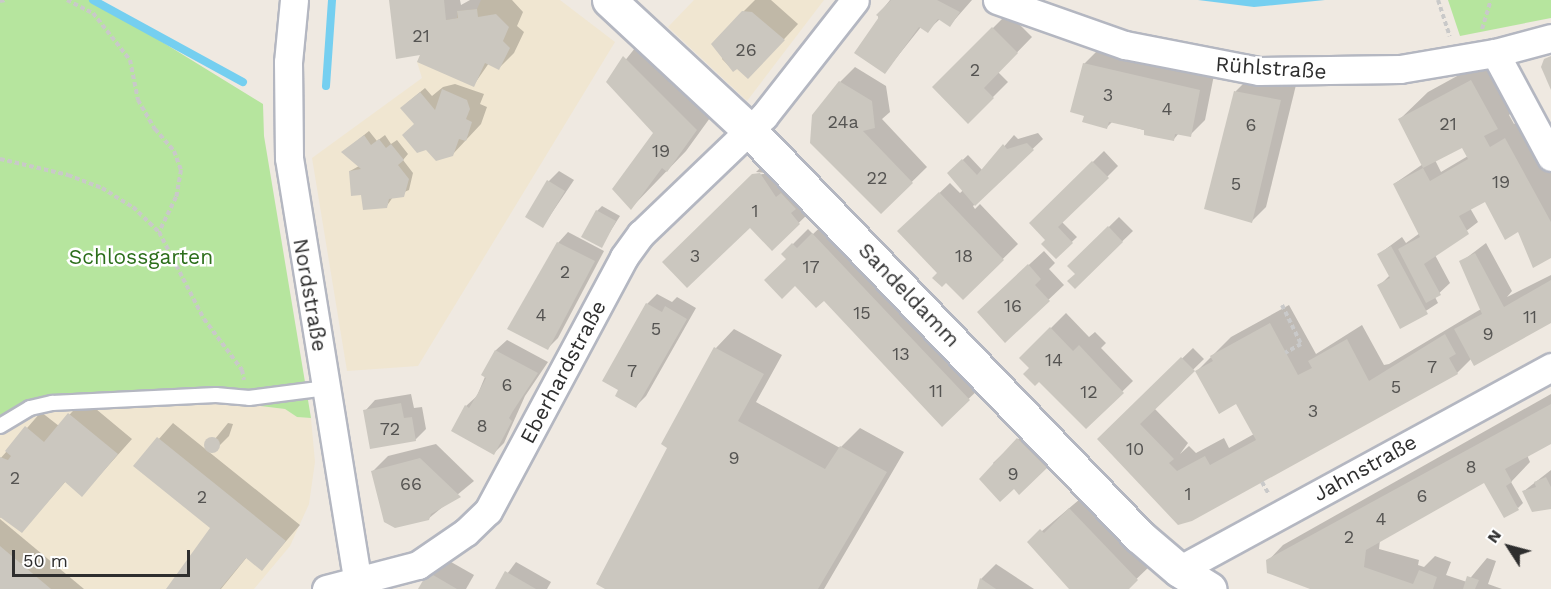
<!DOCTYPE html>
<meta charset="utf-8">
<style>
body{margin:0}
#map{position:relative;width:1551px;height:589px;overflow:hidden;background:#efe9e1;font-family:"Work Sans",sans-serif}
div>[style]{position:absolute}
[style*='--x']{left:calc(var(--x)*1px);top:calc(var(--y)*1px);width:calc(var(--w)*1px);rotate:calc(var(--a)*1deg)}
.education>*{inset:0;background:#f0e6d1}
.green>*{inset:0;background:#b6e59e}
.water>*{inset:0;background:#75cff0}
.shadow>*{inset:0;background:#0003}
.stream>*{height:8px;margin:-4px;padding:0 4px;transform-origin:4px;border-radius:4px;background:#75cff0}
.building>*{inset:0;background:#cbc7bf}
.round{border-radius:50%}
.path>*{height:4px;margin-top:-2px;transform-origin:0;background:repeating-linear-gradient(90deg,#c9c9c9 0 4.5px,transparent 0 7.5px)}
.roads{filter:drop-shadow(2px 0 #b4b7c1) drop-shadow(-2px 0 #b4b7c1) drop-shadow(0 2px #b4b7c1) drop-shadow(0 -2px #b4b7c1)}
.lane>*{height:14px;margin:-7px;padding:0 7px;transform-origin:7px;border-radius:7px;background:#fff}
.street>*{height:27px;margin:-13.5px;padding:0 13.5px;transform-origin:13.5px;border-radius:13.5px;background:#fff}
.secondary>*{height:33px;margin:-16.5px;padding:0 16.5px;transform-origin:16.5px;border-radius:16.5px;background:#fff}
span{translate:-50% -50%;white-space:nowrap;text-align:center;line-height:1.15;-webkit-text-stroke:5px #fff;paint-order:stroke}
.number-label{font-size:18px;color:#555452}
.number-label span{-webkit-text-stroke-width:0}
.street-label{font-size:21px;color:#2e2e2e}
.park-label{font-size:21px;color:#2c6e1b}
.north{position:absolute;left:1479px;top:517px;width:60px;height:60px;-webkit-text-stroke:4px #fff;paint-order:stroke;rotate:306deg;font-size:16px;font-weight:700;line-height:24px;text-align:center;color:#2e2e2e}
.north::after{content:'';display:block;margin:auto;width:21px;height:27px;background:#2e2e2e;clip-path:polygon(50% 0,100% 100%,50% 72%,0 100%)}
.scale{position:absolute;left:12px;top:550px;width:178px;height:27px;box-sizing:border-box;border:3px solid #2e2e2e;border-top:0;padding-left:8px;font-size:18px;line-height:21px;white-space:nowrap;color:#2e2e2e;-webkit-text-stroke:4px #fff;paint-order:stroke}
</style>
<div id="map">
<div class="education">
<div style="clip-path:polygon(481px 0,560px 0,615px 42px,418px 366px,347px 371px,312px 158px,422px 78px,417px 62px,420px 55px,450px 51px,446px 20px,457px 18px,457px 11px,477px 9px)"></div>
<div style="clip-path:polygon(694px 0,824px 0,747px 101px,668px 27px)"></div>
<div style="clip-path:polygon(218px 401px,285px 409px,297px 417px,311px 418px,315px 462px,309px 504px,290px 546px,254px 589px,0 589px,0 434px,13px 423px,51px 409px)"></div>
</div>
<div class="green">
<div style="clip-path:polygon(0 0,94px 0,263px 104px,264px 136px,311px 418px,297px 417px,285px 409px,218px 401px,51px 409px,13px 423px,0 434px)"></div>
<div style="clip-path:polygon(1448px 0,1551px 0,1551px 18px,1460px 36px)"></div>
</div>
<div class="water">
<div style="clip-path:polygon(1198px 0,1325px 0,1254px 7px)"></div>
</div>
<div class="shadow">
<div style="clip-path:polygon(391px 0,460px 0,461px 5px,470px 0,512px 0,523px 12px,517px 26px,524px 32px,514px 53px,499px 68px,489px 63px,473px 86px,423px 54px)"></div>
<div style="clip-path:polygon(755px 0,771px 0,798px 24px,763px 62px,733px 70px,722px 59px,743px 12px)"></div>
<div style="clip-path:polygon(890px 0,972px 0,950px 25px,940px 19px,927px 31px,921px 27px,885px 72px,878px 15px)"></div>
<div style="clip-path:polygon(1008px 13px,1032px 37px,998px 72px,1008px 82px,968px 122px,934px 87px)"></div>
<div style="clip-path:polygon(643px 38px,715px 111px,686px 151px,631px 208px,655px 133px,608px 82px)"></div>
<div style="clip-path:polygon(1099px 49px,1214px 75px,1205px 120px,1190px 135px,1179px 133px,1174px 139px,1113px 121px,1107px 127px,1084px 64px)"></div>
<div style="clip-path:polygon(evenodd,1499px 53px,1524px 100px,1509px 115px,1514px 124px,1530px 115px,1551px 154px,1551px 257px,1533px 266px,1519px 230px,1485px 200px,1470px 208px,1478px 222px,1435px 255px,1450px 283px,1435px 297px,1438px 303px,1401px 327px,1379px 286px,1390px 275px,1379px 254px,1402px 237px,1406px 243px,1420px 233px,1394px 184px,1423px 164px,1400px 119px,1428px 92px,1499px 53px,1469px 143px,1468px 156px,1441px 172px,1435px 160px,1469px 143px)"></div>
<div style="clip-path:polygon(855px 67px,886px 86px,890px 112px,882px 119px,927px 167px,881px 212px,840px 82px)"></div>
<div style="clip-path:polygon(1251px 76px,1296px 85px,1266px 207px,1251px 222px,1206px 208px,1236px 91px)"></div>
<div style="clip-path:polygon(455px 84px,484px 94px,480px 104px,487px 107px,481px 124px,452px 155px,415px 123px,407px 103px,425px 88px,432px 96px,443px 87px)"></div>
<div style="clip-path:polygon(369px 131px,377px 141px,385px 135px,391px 144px,397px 140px,408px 154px,403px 160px,413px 173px,409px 190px,393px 197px,386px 207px,363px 193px,350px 171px,359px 166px,348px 148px)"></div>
<div style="clip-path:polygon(1038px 133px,1043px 139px,973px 206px,975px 209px,980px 204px,1018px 244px,963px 298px,899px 231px,950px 183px,960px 193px,971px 183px,949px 173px,968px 155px,983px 171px,1014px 135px,1018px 139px)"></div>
<div style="clip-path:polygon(1104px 151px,1118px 166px,1062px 222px,1077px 237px,1056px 257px,1047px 240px,1031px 223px)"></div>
<div style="clip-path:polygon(769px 160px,814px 208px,772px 249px,753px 176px,768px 173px,756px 172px)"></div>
<div style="clip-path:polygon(559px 171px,574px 180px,543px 226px,549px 181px)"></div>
<div style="clip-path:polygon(602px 206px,620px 216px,601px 246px,597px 211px)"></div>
<div style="clip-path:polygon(1119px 217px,1133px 231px,1075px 287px,1077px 274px,1069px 266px)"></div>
<div style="clip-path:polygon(828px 220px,980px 388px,942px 424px,783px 254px,808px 229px,813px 234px)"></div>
<div style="clip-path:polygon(568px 232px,604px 251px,558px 338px,548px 348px,558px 243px)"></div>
<div style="clip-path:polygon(1486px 243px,1512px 291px,1507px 297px,1551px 275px,1551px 321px,1471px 359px,1457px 373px,1192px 520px,1099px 439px,1193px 348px,1204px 359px,1154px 408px,1188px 443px,1180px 454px,1189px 446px,1196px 453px,1224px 438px,1229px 448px,1254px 434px,1237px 402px,1197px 371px,1231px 337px,1289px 305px,1316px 354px,1362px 325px,1384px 365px,1389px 364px,1481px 309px,1461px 262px)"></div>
<div style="clip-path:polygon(1044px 251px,1055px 263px,1049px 269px,1064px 285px,1005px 341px,994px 297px)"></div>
<div style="clip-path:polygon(657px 294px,672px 302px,677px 297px,696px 308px,646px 396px,636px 406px,647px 304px)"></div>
<div style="clip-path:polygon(1066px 313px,1089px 337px,1095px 332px,1106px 343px,1101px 348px,1133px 381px,1086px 427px,1021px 358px)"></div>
<div style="clip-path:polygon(734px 329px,782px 355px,756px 402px,840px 448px,860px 428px,904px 452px,824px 589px,608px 589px,716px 348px)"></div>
<div style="clip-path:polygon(507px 340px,548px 362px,525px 396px,504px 443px,494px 453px,466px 406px,477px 396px,496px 350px)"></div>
<div style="clip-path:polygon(411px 394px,414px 408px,422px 407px,426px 429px,415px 440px,365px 411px,375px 400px)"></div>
<div style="clip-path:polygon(1551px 394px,1551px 442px,1527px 455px,1530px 462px,1511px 482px,1523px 503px,1518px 508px,1485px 481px,1380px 540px,1379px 549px,1419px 560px,1418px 565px,1424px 567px,1435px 556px,1451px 562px,1446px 575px,1467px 582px,1487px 558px,1496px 561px,1488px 584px,1502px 589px,1315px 589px,1268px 561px,1283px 545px)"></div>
<div style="clip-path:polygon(84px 399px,132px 439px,82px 495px,66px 481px,22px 531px,3px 515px,0 518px,0 459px,41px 412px,59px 426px)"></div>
<div style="clip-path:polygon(173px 423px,300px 525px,262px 569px,247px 557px,221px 589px,167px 589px,212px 528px,135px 466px)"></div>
<div style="clip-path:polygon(228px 423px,233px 424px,229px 436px,214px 451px,206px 450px)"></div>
<div style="clip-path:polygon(1029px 429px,1056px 457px,1019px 493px,993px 463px)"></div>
<div style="clip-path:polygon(436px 444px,474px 481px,428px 519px,373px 471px,388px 456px)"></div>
<div style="clip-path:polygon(1551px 470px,1551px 507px,1524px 491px)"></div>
<div style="clip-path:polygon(1080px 499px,1110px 530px,1115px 525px,1152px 564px,1126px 589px,1071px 589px,1029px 542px)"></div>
<div style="clip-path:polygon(0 519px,84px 589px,0 589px)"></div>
<div style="clip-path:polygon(444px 558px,474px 575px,466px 589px,420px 589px)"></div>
<div style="clip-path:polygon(516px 562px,551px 582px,547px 589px,496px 589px)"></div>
<div style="clip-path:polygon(996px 564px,1034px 589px,979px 589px,981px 579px)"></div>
</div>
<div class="stream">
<div style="--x:93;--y:0;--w:171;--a:28.7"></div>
<div style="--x:326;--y:86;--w:86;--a:-86"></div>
</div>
<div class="building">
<div style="clip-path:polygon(389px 0,444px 0,446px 20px,458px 18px,457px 11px,477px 9px,478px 17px,496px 14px,509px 27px,503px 41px,510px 48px,499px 70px,485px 63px,474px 87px,417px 62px,420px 55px,396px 59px)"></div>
<div style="clip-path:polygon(891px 0,937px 0,960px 12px,950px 27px,938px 19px,928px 33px,919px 27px,885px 74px,854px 53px,879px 17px,876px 15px)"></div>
<div style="clip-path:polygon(742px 11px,752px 12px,785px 40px,748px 79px,737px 69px,733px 72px,711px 44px)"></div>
<div style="clip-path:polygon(992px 27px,1018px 53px,984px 88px,994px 98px,968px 124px,932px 87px)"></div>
<div style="clip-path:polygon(623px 56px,697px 130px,667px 172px,662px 168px,631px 210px,612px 189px,653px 133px,606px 82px)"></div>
<div style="clip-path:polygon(1551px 56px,1551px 90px,1541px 67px,1544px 59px)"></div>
<div style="clip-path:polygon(1083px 63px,1200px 90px,1191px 137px,1175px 134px,1174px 141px,1144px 135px,1144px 130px,1109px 122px,1107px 129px,1082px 122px,1084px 116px,1070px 112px)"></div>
<div style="clip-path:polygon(1471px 80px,1498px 129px,1484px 136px,1490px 147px,1505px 138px,1551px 222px,1551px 258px,1533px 268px,1518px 232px,1505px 240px,1485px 202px,1459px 216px,1469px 234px,1424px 264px,1441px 295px,1426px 303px,1398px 249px,1420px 237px,1393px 184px,1423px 168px,1430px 181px,1468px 159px,1462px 148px,1423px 168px,1398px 119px)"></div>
<div style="clip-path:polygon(839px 81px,872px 101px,875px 128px,863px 131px,913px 183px,881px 214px,810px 143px,812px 115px)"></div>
<div style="clip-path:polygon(442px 89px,467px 100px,470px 109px,466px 119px,472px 122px,466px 141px,459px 139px,453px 156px,436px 161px,426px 150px,417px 153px,402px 135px,414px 124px,400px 108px,420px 92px,435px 110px)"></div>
<div style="clip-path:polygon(1234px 91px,1281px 100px,1252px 223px,1204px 209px)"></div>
<div style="clip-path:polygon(364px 135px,371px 145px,379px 139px,386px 148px,391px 144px,404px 160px,398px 165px,409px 179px,404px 197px,389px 199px,387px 208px,363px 210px,361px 195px,351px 196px,349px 171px,361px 169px,341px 152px)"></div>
<div style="clip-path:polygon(1027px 143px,1034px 150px,975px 206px,947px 173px,962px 159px,977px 175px,1003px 144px,1007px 149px)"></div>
<div style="clip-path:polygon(1092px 161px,1109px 178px,1058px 227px,1073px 243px,1056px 259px,1041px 244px,1045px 240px,1029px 223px)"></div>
<div style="clip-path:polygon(760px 173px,776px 197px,781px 193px,796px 209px,791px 213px,800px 224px,772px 251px,750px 228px,687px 288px,662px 262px,752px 174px)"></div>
<div style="clip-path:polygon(547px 180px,565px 191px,543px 228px,525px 217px)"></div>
<div style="clip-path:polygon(939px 192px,1004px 260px,963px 300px,946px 283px,942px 287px,932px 278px,937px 273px,897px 231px)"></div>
<div style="clip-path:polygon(596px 210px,616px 221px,602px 248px,581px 237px)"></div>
<div style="clip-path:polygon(1108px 226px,1123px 242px,1075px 289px,1067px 281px,1075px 274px,1067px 266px)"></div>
<div style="clip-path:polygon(812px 233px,970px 400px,942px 427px,824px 301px,816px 308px,795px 286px,782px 299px,764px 280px,786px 259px,781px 254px,792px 243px,797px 248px)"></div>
<div style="clip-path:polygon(557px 242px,595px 261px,548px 350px,507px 329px)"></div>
<div style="clip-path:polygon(1391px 246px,1428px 314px,1400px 329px,1377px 285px,1390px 278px,1377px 254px)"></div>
<div style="clip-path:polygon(1475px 253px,1504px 307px,1551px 280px,1551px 323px,1474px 366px,1454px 329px,1482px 314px,1459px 261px)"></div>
<div style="clip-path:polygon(1028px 264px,1041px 279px,1035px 285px,1050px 301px,1005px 343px,977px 312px)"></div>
<div style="clip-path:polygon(646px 303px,662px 312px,665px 306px,687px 319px,636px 408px,615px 396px,618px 390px,602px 381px)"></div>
<div style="clip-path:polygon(1270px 323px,1298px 375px,1312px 368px,1308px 361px,1347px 339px,1369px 381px,1445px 334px,1456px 354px,1449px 358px,1458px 374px,1192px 521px,1178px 525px,1097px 439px,1181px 357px,1195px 371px,1140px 424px,1174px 459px,1169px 463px,1177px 471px,1205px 456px,1210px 465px,1256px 440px,1236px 404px,1219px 414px,1195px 371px,1213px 361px,1210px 356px)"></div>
<div style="clip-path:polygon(1050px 327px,1073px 351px,1079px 345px,1124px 393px,1086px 429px,1039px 382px,1035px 386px,1023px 374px,1029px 368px,1019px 358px)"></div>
<div style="clip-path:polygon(714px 347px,764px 374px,738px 421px,825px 469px,840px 446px,887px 472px,818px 589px,605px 589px,596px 584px,667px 448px,661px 444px)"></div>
<div style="clip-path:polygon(495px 350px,538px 373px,513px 411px,509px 418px,512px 421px,494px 455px,451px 431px,465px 405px,469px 408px,478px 393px,486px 378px,481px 375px)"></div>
<div style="clip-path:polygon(401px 403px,404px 418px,412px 417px,416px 441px,370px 449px,363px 410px)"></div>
<div style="clip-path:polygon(1551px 404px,1551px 444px,1505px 469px,1512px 482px,1506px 486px,1519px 510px,1504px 518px,1484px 483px,1366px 550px,1364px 567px,1413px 584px,1419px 570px,1437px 577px,1433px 589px,1310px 589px,1267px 573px,1266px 560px)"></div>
<div style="clip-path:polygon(68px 413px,118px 454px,82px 497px,65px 482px,22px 533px,0 517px,0 457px,8px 460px,11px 456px,5px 451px,25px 426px,44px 442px)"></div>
<div class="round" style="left:204px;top:437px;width:16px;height:16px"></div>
<div style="clip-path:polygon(157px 437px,286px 541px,262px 571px,246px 558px,220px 589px,166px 589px,210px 528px,133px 466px)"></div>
<div style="clip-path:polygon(1017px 438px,1047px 468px,1019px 495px,1014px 489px,1000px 502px,979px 479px)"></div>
<div style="clip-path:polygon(420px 458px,461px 497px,431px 514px,429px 520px,395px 528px,384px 522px,371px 471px)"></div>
<div style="clip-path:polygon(1546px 477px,1551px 487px,1551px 509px,1532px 512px,1522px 491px,1536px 487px,1534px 482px)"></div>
<div style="clip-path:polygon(1069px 508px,1138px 580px,1129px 589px,1069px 589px,1027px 542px,1040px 529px,1044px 533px)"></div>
<div style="clip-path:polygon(0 546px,51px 589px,0 589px)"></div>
<div style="clip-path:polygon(505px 571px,536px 589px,495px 589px)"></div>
<div style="clip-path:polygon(428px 572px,457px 589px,418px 589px)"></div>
<div style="clip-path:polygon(1467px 576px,1479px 580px,1475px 589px,1463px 589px)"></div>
<div style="clip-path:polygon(980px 578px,996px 589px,977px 589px)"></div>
</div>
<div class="path">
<div style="--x:67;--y:0;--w:29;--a:27"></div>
<div style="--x:93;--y:13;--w:60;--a:51.8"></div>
<div style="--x:130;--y:60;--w:41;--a:78.7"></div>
<div style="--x:138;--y:100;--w:34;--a:60"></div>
<div style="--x:155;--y:129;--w:29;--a:49"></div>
<div style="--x:174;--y:151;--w:20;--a:70"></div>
<div style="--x:181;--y:170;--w:27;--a:100"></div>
<div style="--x:176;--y:197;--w:39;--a:116"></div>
<div style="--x:1438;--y:0;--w:38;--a:72"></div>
<div style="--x:0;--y:1;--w:5;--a:-11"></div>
<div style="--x:1482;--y:29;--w:30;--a:-73"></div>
<div style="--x:0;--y:159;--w:70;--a:13.2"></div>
<div style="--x:68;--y:175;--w:36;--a:21"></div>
<div style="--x:102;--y:188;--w:36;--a:32"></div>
<div style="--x:133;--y:207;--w:36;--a:44"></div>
<div style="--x:159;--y:232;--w:98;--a:62.7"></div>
<div style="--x:204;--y:319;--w:64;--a:53.3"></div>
<div style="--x:242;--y:370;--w:10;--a:79"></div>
<div style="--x:1282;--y:305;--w:43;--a:64"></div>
<div style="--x:1301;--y:344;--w:18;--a:151"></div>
<div style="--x:1262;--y:482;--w:13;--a:61"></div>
</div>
<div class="roads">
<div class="lane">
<div style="--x:0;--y:426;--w:35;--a:-31"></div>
<div style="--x:30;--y:408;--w:23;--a:-13"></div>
<div style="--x:52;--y:403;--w:164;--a:-2.8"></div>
<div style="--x:216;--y:395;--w:33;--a:5"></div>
<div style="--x:249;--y:398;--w:78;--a:-7.4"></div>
</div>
<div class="street">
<div style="--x:294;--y:0;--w:62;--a:95.5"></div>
<div style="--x:288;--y:62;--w:96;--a:89.4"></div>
<div style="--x:289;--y:158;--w:437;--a:80.8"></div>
<div style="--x:997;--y:0;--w:136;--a:19.4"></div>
<div style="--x:1125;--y:45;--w:136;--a:11"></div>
<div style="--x:1259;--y:71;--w:141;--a:-0.8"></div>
<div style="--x:1400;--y:69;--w:96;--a:-9.6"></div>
<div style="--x:1495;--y:53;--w:58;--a:-15"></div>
<div style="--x:1495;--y:53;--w:118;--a:61.7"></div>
<div style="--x:1179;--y:570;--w:424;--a:-28.6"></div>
<div style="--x:326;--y:589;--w:95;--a:-14.6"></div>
<div style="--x:418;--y:565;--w:58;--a:-34.5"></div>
<div style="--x:466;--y:532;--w:30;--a:-44"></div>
<div style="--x:488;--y:511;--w:288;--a:-61.8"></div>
<div style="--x:624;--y:257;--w:29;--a:-54"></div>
<div style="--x:641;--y:234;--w:170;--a:-43.8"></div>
<div style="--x:764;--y:116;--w:147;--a:-51.9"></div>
</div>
<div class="secondary">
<div style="--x:609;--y:0;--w:192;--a:42.9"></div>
<div style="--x:750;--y:131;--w:562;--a:46.15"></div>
<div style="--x:1139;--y:536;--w:52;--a:40.4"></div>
<div style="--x:1179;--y:570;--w:36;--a:32"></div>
</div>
</div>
<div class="number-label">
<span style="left:421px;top:36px">21</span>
<span style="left:746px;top:50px">26</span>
<span style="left:975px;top:70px">2</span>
<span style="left:1108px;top:95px">3</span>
<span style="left:1167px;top:109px">4</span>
<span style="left:843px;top:122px">24a</span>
<span style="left:1448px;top:124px">21</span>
<span style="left:1251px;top:125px">6</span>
<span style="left:661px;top:151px">19</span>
<span style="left:877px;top:178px">22</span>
<span style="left:1501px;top:182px">19</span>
<span style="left:1236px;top:184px">5</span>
<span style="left:755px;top:211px">1</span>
<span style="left:695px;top:256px">3</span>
<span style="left:964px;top:256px">18</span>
<span style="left:811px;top:267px">17</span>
<span style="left:565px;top:272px">2</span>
<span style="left:1013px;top:306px">16</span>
<span style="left:862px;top:313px">15</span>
<span style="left:541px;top:315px">4</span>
<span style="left:1530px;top:317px">11</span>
<span style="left:656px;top:329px">5</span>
<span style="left:1488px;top:334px">9</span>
<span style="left:901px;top:354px">13</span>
<span style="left:1054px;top:360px">14</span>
<span style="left:1432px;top:367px">7</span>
<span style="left:632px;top:371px">7</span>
<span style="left:507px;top:385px">6</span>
<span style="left:1396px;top:387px">5</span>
<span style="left:936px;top:391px">11</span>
<span style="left:1089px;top:392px">12</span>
<span style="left:1313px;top:411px">3</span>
<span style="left:482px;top:426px">8</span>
<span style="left:390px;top:429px">72</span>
<span style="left:1135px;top:449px">10</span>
<span style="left:734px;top:458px">9</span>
<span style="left:1471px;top:467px">8</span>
<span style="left:1013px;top:474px">9</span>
<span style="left:15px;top:478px">2</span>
<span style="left:411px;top:484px">66</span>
<span style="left:1188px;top:494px">1</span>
<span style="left:1422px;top:496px">6</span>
<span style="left:202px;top:497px">2</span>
<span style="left:1381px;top:519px">4</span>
<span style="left:1349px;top:537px">2</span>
</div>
<div class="street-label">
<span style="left:1271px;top:68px;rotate:4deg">Rühlstraße</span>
<span style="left:310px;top:295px;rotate:80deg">Nordstraße</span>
<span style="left:909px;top:295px;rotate:46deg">Sandeldamm</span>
<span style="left:563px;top:372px;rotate:-62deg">Eberhardstraße</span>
<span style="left:1365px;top:468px;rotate:-29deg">Jahnstraße</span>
</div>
<div class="park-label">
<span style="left:141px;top:257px">Schlossgarten</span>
</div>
<div class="north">N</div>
<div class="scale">50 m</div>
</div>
